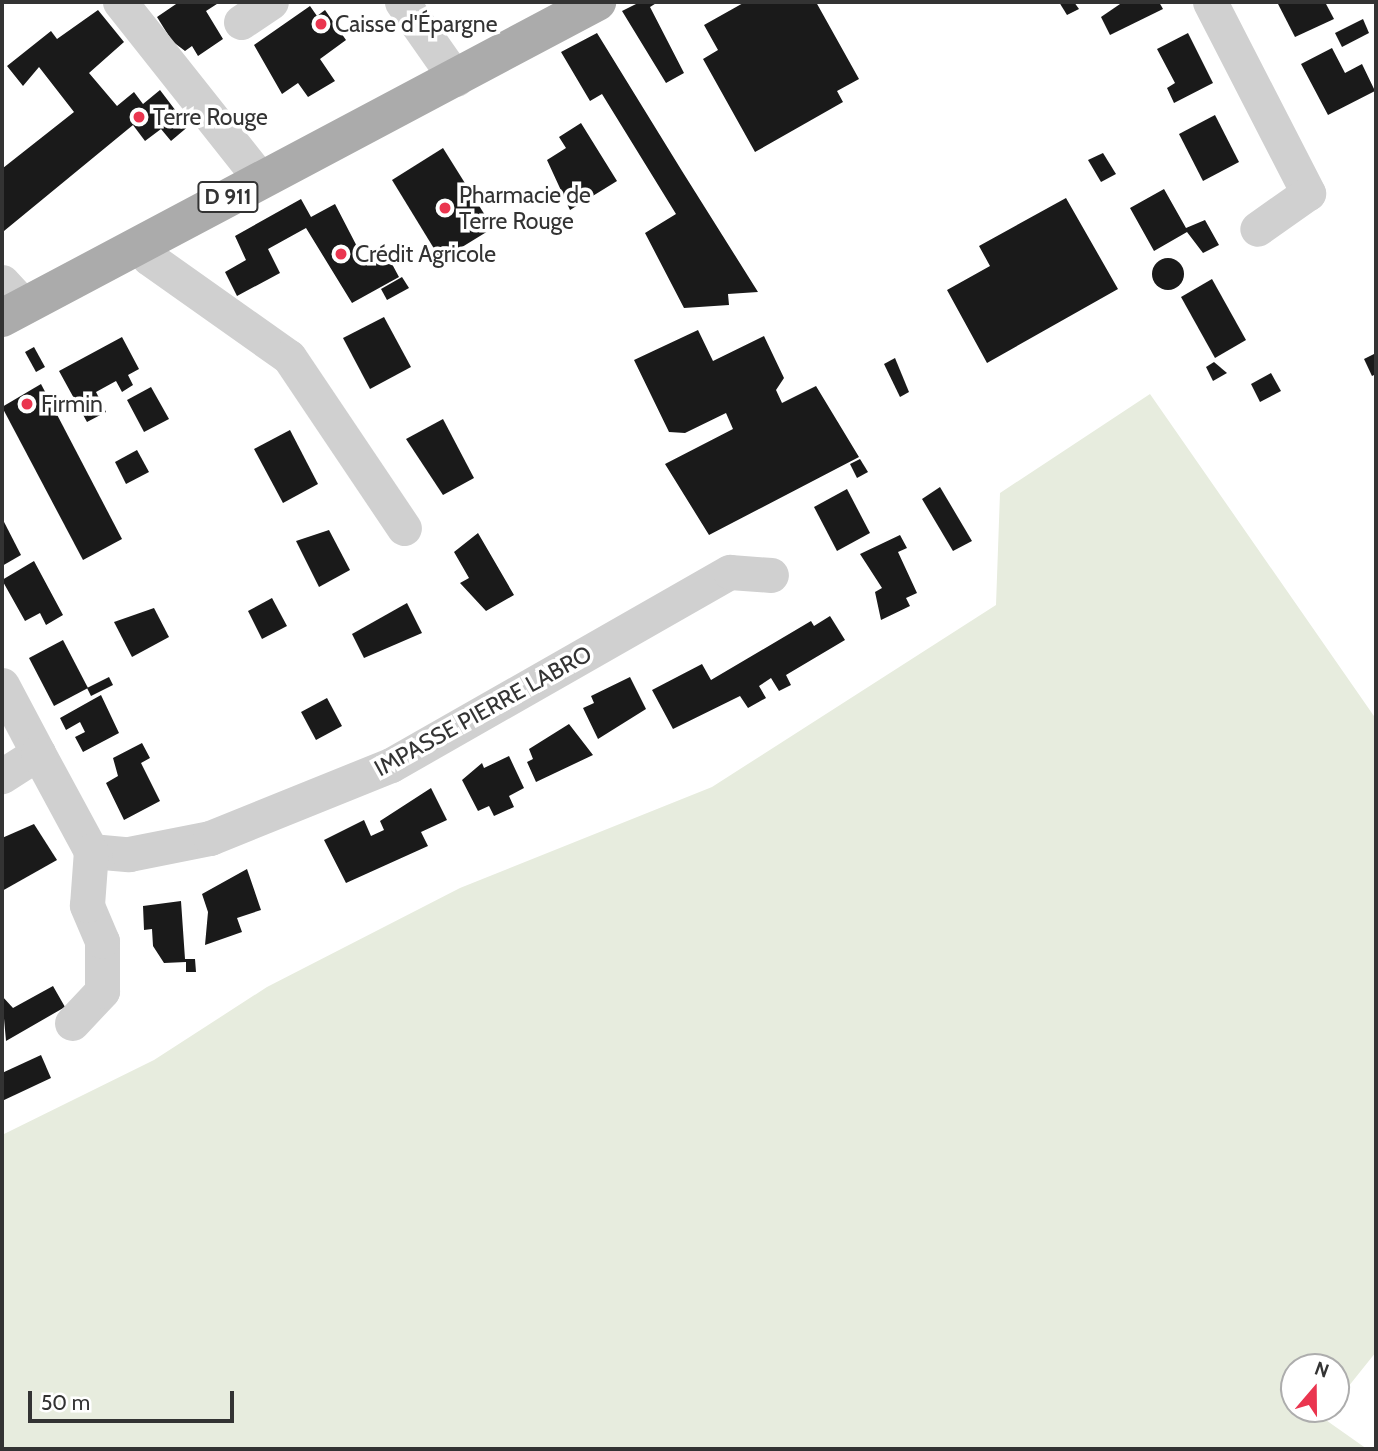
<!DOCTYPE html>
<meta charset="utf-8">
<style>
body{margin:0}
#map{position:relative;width:1378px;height:1451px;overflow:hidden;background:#fff;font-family:Cabin,sans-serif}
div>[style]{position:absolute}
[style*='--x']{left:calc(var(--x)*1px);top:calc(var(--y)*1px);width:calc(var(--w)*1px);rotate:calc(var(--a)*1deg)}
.green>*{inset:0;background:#e7ecde}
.building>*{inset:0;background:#1a1a1a}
.round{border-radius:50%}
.minor>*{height:35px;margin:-17.5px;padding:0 17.5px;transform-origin:17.5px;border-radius:17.5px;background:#d0d0d0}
.major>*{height:38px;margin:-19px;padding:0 19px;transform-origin:19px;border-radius:19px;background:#ababab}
.dots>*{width:19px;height:19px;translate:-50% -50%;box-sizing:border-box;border:4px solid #fff;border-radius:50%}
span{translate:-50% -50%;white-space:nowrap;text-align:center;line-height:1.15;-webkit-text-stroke:7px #fff;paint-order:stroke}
.shield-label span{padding:2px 5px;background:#fff;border:2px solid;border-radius:5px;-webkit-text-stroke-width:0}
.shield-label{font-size:21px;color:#333;font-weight:700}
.poi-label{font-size:23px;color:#333}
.left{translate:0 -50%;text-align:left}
.street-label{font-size:23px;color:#333}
.frame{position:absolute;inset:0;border:4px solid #333;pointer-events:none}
.north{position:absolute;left:1280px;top:1353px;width:70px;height:70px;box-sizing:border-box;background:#fff;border:2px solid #adadad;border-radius:50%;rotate:20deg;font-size:19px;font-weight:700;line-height:28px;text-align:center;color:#333}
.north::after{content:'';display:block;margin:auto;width:24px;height:32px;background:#ea354f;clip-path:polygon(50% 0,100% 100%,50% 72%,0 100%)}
.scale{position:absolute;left:28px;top:1391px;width:206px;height:32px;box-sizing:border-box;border:4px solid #333;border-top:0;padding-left:9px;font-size:21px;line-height:24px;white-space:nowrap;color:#333;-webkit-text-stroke:5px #fff;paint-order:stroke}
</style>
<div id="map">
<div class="green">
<div style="clip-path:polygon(1150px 394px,1376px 719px,1376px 1352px,1336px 1402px,1336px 1367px,1294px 1367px,1294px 1409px,1330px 1409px,1323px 1418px,1367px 1449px,2px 1449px,2px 1135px,154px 1060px,267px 987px,460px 888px,712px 787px,996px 605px,1000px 493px)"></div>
</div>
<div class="building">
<div style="clip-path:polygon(179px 2px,220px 2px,206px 11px,223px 39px,198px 56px,192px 46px,185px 51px,172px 41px,157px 17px)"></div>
<div style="clip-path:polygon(640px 2px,658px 2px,650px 7px,684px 73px,666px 83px,622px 11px)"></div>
<div style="clip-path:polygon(745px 2px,816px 2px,859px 79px,837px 91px,843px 102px,755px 152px,703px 59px,718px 50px,704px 25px)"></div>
<div style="clip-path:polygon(1059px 2px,1074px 2px,1079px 9px,1067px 15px)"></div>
<div style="clip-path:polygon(1123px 2px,1159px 2px,1163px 9px,1110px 35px,1101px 17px)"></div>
<div style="clip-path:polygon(1277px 2px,1325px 2px,1334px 19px,1295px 37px)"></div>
<div style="clip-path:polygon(310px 6px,317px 16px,325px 10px,346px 40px,320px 59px,335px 81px,308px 97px,298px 83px,282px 94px,254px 45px)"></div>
<div style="clip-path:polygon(98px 10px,124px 42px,89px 73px,117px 106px,134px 92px,143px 104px,160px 90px,179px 115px,188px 107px,197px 119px,171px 141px,161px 129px,145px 141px,133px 125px,4px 231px,3px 168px,74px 112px,39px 67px,23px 86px,7px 66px,51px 31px,57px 39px)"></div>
<div style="clip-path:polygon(1363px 19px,1369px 33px,1342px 47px,1335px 33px)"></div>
<div style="clip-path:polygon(597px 33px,682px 171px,758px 292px,728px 294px,729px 305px,684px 308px,645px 233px,676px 214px,602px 94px,590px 101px,561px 52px)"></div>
<div style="clip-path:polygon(1188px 33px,1213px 83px,1174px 103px,1167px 88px,1175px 83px,1157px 49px)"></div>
<div style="clip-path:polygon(1332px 48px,1345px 73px,1362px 64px,1375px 91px,1328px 115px,1301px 64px)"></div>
<div style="clip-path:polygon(1215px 115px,1239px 162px,1203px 181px,1179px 134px)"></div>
<div style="clip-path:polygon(581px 123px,617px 181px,570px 210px,547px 160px,566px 148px,559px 137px)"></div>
<div style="clip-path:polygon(443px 148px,493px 228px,441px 260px,392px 180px)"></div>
<div style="clip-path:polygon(1103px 153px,1116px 174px,1101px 182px,1088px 160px)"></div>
<div style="clip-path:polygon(1164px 189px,1186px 228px,1205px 220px,1219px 245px,1203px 253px,1187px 232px,1154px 251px,1130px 208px)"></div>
<div style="clip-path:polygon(1066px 198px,1118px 289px,987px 363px,947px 290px,990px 266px,979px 246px)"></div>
<div style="clip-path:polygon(301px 199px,311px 217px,335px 204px,364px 260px,384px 249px,399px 277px,352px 303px,306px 228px,268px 249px,280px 273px,237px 296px,225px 272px,246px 260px,235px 236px)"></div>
<div class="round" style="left:1152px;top:258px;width:32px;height:32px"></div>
<div style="clip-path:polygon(402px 277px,409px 288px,387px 300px,381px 289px)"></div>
<div style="clip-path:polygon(1212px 279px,1246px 340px,1215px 358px,1181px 297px)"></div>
<div style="clip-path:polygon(384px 317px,411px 367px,370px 389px,343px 338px)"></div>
<div style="clip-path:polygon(698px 330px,713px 361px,764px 336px,784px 378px,776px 390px,782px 403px,816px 386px,859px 457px,709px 535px,665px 464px,733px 429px,726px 413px,685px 433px,669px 432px,634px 360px)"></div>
<div style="clip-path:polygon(122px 337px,139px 369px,128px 375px,133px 385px,122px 392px,116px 381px,96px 392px,106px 412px,87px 422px,59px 371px)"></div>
<div style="clip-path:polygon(34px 347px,45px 367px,36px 372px,25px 352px)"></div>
<div style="clip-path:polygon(1376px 353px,1376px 374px,1372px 376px,1364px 359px)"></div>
<div style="clip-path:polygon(895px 358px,909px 392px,900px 397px,884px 364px)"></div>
<div style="clip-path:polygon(1214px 362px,1227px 373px,1213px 381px,1206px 367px)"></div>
<div style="clip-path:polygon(1271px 373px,1281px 391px,1260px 402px,1251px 384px)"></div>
<div style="clip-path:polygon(41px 384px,122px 539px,83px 560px,2px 407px)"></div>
<div style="clip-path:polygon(151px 387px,169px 419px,144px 432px,127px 400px)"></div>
<div style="clip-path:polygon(443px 419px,474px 478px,443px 495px,406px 439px)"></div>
<div style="clip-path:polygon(290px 430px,318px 484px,283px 503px,254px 449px)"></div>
<div style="clip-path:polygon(137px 450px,149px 472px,126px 484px,115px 462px)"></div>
<div style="clip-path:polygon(860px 459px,868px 472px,857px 478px,850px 464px)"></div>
<div style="clip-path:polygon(940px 487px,972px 541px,953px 551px,922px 499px)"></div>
<div style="clip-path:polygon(847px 489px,870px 533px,837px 551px,814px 507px)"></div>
<div style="clip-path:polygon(2px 518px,21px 555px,2px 566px)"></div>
<div style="clip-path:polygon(329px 530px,350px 570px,319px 587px,296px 541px)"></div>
<div style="clip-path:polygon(478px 533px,514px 595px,486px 611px,460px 583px,469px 578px,454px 552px)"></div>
<div style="clip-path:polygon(900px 535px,907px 548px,898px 552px,917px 593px,906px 598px,910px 606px,881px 620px,875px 592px,882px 588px,860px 554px)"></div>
<div style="clip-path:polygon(34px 561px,63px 615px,46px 625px,40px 613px,25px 621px,2px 580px)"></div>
<div style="clip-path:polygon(272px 598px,287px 626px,262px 639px,248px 611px)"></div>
<div style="clip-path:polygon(407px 603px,422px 633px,364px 658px,352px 634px)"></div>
<div style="clip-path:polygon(154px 608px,169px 637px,132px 657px,114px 622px)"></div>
<div style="clip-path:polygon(830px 616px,845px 640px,786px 675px,791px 685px,779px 691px,771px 678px,759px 686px,766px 698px,748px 708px,740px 696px,673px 729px,652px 690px,702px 664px,711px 680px,811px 621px,814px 626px)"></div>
<div style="clip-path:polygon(63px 640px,88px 688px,54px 706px,29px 658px)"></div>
<div style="clip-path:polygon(109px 677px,113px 685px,91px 696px,87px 688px)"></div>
<div style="clip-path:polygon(630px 677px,646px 709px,598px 739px,583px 708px,594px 703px,591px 696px)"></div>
<div style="clip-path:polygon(101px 695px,119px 733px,83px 752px,75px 737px,85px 732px,80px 722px,66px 730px,60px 718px)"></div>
<div style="clip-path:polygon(327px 698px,342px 726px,316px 740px,301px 712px)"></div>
<div style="clip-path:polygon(569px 724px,593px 755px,536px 782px,527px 762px,533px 759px,529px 749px)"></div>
<div style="clip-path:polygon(142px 743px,150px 758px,141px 763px,160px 801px,124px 820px,106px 783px,118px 776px,113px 758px)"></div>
<div style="clip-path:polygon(509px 756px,524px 788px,509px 796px,514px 807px,494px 816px,489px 806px,478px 811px,462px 780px,482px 763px,484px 768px)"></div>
<div style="clip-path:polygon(431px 788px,447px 820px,421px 832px,428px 846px,346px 883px,324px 840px,364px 820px,371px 836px,384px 830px,380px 821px)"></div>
<div style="clip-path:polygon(34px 824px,57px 860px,2px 891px,2px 838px)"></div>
<div style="clip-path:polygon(247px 869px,261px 910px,237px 918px,242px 932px,205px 945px,208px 912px,202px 894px)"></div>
<div style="clip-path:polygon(181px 901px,185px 959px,195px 959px,196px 972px,186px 972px,186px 962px,164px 963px,153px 946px,152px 929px,144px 930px,143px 906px)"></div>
<div style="clip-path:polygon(53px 986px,65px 1007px,6px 1041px,2px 996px,13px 1008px)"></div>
<div style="clip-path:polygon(41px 1055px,51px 1078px,2px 1101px,2px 1073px)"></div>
</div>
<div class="minor">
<div style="--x:120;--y:2;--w:227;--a:51.6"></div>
<div style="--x:402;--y:2;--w:94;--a:55"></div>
<div style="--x:1210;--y:2;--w:215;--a:62.8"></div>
<div style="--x:1308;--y:193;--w:62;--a:144.8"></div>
<div style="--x:241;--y:22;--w:36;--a:-34"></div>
<div style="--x:141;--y:244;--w:16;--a:60"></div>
<div style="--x:149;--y:258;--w:171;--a:35.3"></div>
<div style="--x:289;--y:357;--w:206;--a:56.1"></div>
<div style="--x:2;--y:282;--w:33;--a:47"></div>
<div style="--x:2;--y:685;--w:77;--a:62.1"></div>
<div style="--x:38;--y:753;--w:43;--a:147.4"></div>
<div style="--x:38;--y:753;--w:111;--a:61.6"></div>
<div style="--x:91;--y:851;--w:38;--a:5"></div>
<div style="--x:129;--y:854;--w:83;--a:-11.2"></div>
<div style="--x:210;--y:838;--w:195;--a:-22"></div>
<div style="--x:391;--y:765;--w:390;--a:-29.7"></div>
<div style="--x:730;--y:572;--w:41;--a:4.2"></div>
<div style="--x:72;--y:1023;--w:44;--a:-46.8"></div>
<div style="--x:102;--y:991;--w:50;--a:-90"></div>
<div style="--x:102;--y:941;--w:39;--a:-113"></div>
<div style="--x:87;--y:905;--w:54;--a:-85.8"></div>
</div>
<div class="major">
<div style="--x:2;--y:318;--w:674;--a:-27.97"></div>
</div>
<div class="dots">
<div style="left:321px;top:24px;background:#ea354f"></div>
<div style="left:139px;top:117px;background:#ea354f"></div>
<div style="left:445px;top:208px;background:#ea354f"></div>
<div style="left:341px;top:254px;background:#ea354f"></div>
<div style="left:27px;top:404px;background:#ea354f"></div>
</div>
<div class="shield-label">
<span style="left:228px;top:197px">D 911</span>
</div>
<div class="poi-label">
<span class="left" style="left:335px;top:24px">Caisse d'Épargne</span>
<span class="left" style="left:153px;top:117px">Terre Rouge</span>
<span class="left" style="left:459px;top:208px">Pharmacie de<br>Terre Rouge</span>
<span class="left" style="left:355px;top:254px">Crédit Agricole</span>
<span class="left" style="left:41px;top:404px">Firmin</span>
</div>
<div class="street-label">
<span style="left:483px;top:711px;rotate:-29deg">IMPASSE PIERRE LABRO</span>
</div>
<div class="frame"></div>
<div class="north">N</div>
<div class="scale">50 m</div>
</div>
